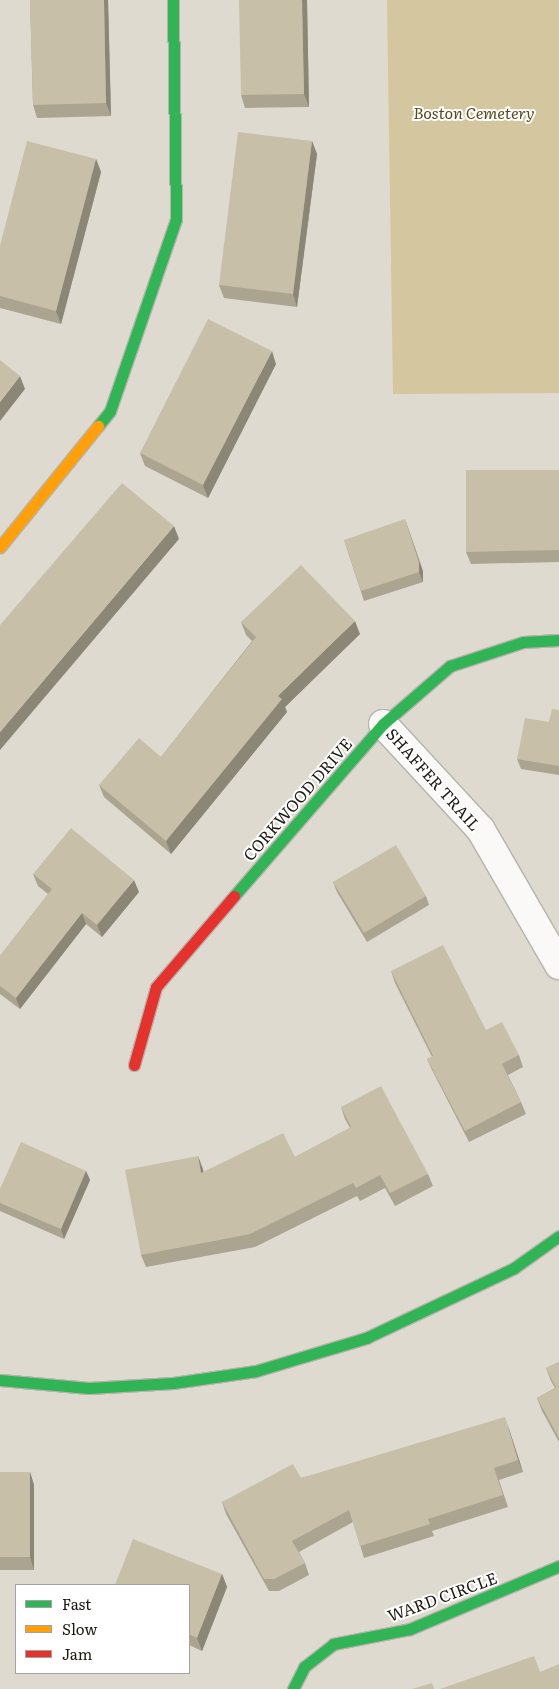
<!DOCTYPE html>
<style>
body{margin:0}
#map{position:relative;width:559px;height:1689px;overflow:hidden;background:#dedad0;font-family:Literata,serif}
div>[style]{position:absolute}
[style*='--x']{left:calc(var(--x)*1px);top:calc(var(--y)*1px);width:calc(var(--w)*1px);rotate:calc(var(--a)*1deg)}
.green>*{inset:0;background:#d4c69e}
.roads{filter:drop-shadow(1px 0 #b6b3ab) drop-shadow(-1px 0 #b6b3ab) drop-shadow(0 1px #b6b3ab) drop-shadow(0 -1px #b6b3ab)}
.street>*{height:28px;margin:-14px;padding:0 14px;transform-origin:14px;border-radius:14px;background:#faf9f8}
.fast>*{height:11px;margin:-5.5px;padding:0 5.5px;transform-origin:5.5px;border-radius:5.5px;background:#30b455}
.slow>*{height:11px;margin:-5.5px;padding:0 5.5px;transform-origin:5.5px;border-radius:5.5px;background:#ff9f0a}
.jam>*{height:11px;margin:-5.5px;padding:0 5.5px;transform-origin:5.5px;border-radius:5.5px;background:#e5322d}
.wall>*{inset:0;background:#aba490}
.shaded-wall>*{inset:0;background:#8b8675}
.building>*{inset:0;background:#c7bfa7}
span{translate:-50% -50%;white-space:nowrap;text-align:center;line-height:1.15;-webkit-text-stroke:4px #fff;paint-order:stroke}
.park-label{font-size:16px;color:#584a1f;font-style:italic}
.street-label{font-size:16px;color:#1d1a13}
.legend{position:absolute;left:15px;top:1584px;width:175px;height:90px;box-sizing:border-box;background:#fff;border:1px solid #a5a3a1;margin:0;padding:6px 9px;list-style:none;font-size:15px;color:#1d1a13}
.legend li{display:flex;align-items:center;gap:10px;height:25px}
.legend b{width:25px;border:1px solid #a5a3a1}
</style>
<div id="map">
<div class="green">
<div style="clip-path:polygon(387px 0,559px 0,559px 393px,393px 394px)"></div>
</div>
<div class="roads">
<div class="street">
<div style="--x:383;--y:724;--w:144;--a:47.2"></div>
<div style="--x:481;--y:830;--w:156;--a:60"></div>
</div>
<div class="fast">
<div style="--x:98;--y:426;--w:19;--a:-51"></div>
<div style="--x:110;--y:411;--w:203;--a:-71"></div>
<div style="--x:176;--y:219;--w:219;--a:-90.8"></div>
<div style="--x:234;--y:896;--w:228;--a:-49.1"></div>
<div style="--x:383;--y:724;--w:89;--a:-40.9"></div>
<div style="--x:450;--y:666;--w:77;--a:-18.2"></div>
<div style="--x:523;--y:642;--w:36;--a:-3"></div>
<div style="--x:0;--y:1380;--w:89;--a:5.1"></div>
<div style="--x:89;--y:1388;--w:84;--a:-3.4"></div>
<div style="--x:173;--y:1383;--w:84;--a:-8.2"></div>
<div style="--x:256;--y:1371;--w:115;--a:-16.7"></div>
<div style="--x:366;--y:1338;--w:164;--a:-25.3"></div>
<div style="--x:514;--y:1268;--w:55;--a:-35.4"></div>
<div style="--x:293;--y:1689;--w:25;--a:-63"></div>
<div style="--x:304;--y:1667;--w:37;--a:-38"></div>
<div style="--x:333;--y:1644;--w:78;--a:-11"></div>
<div style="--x:410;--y:1629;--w:162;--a:-22.9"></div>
</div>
<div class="slow">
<div style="--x:0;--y:547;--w:156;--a:-51"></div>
</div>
<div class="jam">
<div style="--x:134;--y:1065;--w:81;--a:-74.2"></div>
<div style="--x:156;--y:987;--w:120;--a:-49.4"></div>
</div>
</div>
<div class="wall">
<div style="clip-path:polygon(30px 0,108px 0,111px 116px,37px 118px,33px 105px)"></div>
<div style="clip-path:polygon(307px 0,309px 107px,245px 108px,241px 95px)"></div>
<div style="clip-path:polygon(312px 141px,317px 154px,297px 307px,224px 298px,219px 285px)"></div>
<div style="clip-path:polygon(96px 159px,101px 172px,61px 324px,0 308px,0 246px)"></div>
<div style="clip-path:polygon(276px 364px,208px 498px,145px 466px,140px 453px)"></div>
<div style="clip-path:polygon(559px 470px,559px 562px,471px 564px,466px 552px)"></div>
<div style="clip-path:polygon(344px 540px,423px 571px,423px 582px,364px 601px)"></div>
<div style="clip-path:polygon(241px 622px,360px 634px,285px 707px,287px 712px,171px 854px,104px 797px,99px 785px,161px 757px,252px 641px,246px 635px)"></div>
<div style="clip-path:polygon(559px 710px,559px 775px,521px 769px,517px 759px)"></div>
<div style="clip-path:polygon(33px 874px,139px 892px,102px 937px,86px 924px,20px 1009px,0 994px,0 956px,48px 894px,38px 886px)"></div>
<div style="clip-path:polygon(333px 882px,426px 896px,429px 905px,367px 942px,337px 892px)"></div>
<div style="clip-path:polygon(391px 971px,486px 1030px,519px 1055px,523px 1067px,508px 1075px,521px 1102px,526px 1114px,469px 1142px,432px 1070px,427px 1059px,432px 1057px,395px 983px)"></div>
<div style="clip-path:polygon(341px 1107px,428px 1174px,433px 1186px,395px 1206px,385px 1188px,360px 1201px,357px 1196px,255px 1247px,146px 1267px,141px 1255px,198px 1156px,203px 1172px,295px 1157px,350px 1128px,345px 1119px)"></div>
<div style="clip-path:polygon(86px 1171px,90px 1180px,64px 1239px,0 1211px,0 1189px)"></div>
<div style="clip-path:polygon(559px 1362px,559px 1442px,542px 1411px,537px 1398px,555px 1388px,551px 1381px,546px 1368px)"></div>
<div style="clip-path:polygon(509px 1429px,523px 1472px,499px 1480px,508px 1507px,432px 1531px,434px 1536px,364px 1558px,353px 1522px,299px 1552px,305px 1563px,309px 1575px,279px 1591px,269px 1591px,226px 1514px,222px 1502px,301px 1478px)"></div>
<div style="clip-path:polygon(0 1472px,30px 1472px,34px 1485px,34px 1570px,0 1570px)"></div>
<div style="clip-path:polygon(222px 1574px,227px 1587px,202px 1651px,189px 1645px,189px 1585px)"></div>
</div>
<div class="shaded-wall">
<div style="clip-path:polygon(104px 0,108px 0,111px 116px,106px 103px)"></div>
<div style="clip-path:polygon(302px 0,307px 0,309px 107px,304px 94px)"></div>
<div style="clip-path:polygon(312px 141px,317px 154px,297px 307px,293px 294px)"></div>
<div style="clip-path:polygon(96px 159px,101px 172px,61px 324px,56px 311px)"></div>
<div style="clip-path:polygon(272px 351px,276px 364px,208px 498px,203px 485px)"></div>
<div style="clip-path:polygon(20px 376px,25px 389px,0 421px,0 402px)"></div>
<div style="clip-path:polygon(405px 519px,423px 571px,423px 582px,419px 572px)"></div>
<div style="clip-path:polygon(174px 526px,179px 539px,0 750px,0 732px)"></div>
<div style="clip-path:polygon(355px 621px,360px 634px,285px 707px,287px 712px,171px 854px,166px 841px,278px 696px)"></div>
<div style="clip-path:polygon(134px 880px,139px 892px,102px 937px,97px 925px)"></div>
<div style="clip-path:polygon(82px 913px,86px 924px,20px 1009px,16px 998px)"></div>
<div style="clip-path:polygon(198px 1156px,203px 1169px,206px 1186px,201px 1173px)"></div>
<div style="clip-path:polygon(86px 1171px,90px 1180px,64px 1239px,61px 1229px)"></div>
<div style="clip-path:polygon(505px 1417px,509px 1429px,523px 1472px,518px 1460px)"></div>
<div style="clip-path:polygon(30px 1472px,34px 1485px,34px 1570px,30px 1557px)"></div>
<div style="clip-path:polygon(222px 1574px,227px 1587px,202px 1651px,197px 1638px)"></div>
</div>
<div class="building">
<div style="clip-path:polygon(30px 0,104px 0,106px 103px,33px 105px)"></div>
<div style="clip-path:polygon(239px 0,302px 0,304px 94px,241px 95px)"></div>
<div style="clip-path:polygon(238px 132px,312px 141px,293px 294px,219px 285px)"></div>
<div style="clip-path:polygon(27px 141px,96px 159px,56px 311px,0 296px,0 246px)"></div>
<div style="clip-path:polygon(208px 319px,272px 351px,203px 485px,140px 453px)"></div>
<div style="clip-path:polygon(0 360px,20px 376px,0 402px)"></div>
<div style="clip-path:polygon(466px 470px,559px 470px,559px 550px,466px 552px)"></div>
<div style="clip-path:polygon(122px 483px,174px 526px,0 732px,0 625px)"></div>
<div style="clip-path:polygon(405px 519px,419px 562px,419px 572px,361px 591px,344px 540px)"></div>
<div style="clip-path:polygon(301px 565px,355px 621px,278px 696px,282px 699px,166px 841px,99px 785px,139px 738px,161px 757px,256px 637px,241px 622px)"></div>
<div style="clip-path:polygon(552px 709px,559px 710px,559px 766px,517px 759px,525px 718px,549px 722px)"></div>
<div style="clip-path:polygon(71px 828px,134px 880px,97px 925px,82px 913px,16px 998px,0 986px,0 956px,52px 889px,33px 874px)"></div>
<div style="clip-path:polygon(396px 845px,426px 896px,364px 933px,333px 882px)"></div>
<div style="clip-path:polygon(443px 945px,486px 1030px,502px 1022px,519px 1055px,502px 1064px,521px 1102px,465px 1131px,427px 1059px,433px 1056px,391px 971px)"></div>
<div style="clip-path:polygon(381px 1086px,428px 1174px,390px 1193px,380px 1175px,356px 1188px,353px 1183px,250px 1234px,141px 1255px,125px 1170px,198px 1156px,201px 1173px,283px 1133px,295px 1157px,351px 1127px,341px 1107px)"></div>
<div style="clip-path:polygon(21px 1142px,86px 1171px,61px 1229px,0 1203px,0 1189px)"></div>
<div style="clip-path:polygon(559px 1362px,559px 1438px,537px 1398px,556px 1388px,546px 1368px)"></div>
<div style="clip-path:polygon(505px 1417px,518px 1460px,494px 1468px,503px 1495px,428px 1519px,430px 1524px,360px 1546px,349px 1510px,292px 1541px,305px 1563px,274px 1579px,264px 1579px,222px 1502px,293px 1464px,301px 1478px)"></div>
<div style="clip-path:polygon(0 1472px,30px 1472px,30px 1557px,0 1557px)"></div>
<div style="clip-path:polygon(133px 1539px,222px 1574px,197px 1638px,189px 1634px,189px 1585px,115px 1585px)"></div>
<div style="clip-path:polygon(534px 1656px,540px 1672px,559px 1664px,559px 1689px,440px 1689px)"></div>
<div style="clip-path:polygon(432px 1683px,434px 1689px,412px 1689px)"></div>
</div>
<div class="park-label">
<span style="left:474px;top:112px">Boston Cemetery</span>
</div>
<div class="street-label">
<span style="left:434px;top:779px;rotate:48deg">SHAFFER TRAIL</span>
<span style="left:297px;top:799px;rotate:-49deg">CORKWOOD DRIVE</span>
<span style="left:442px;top:1596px;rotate:-20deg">WARD CIRCLE</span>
</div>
<ul class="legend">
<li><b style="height:6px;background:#30b455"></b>Fast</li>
<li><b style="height:6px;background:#ff9f0a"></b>Slow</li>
<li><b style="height:6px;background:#e5322d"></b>Jam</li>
</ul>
</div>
